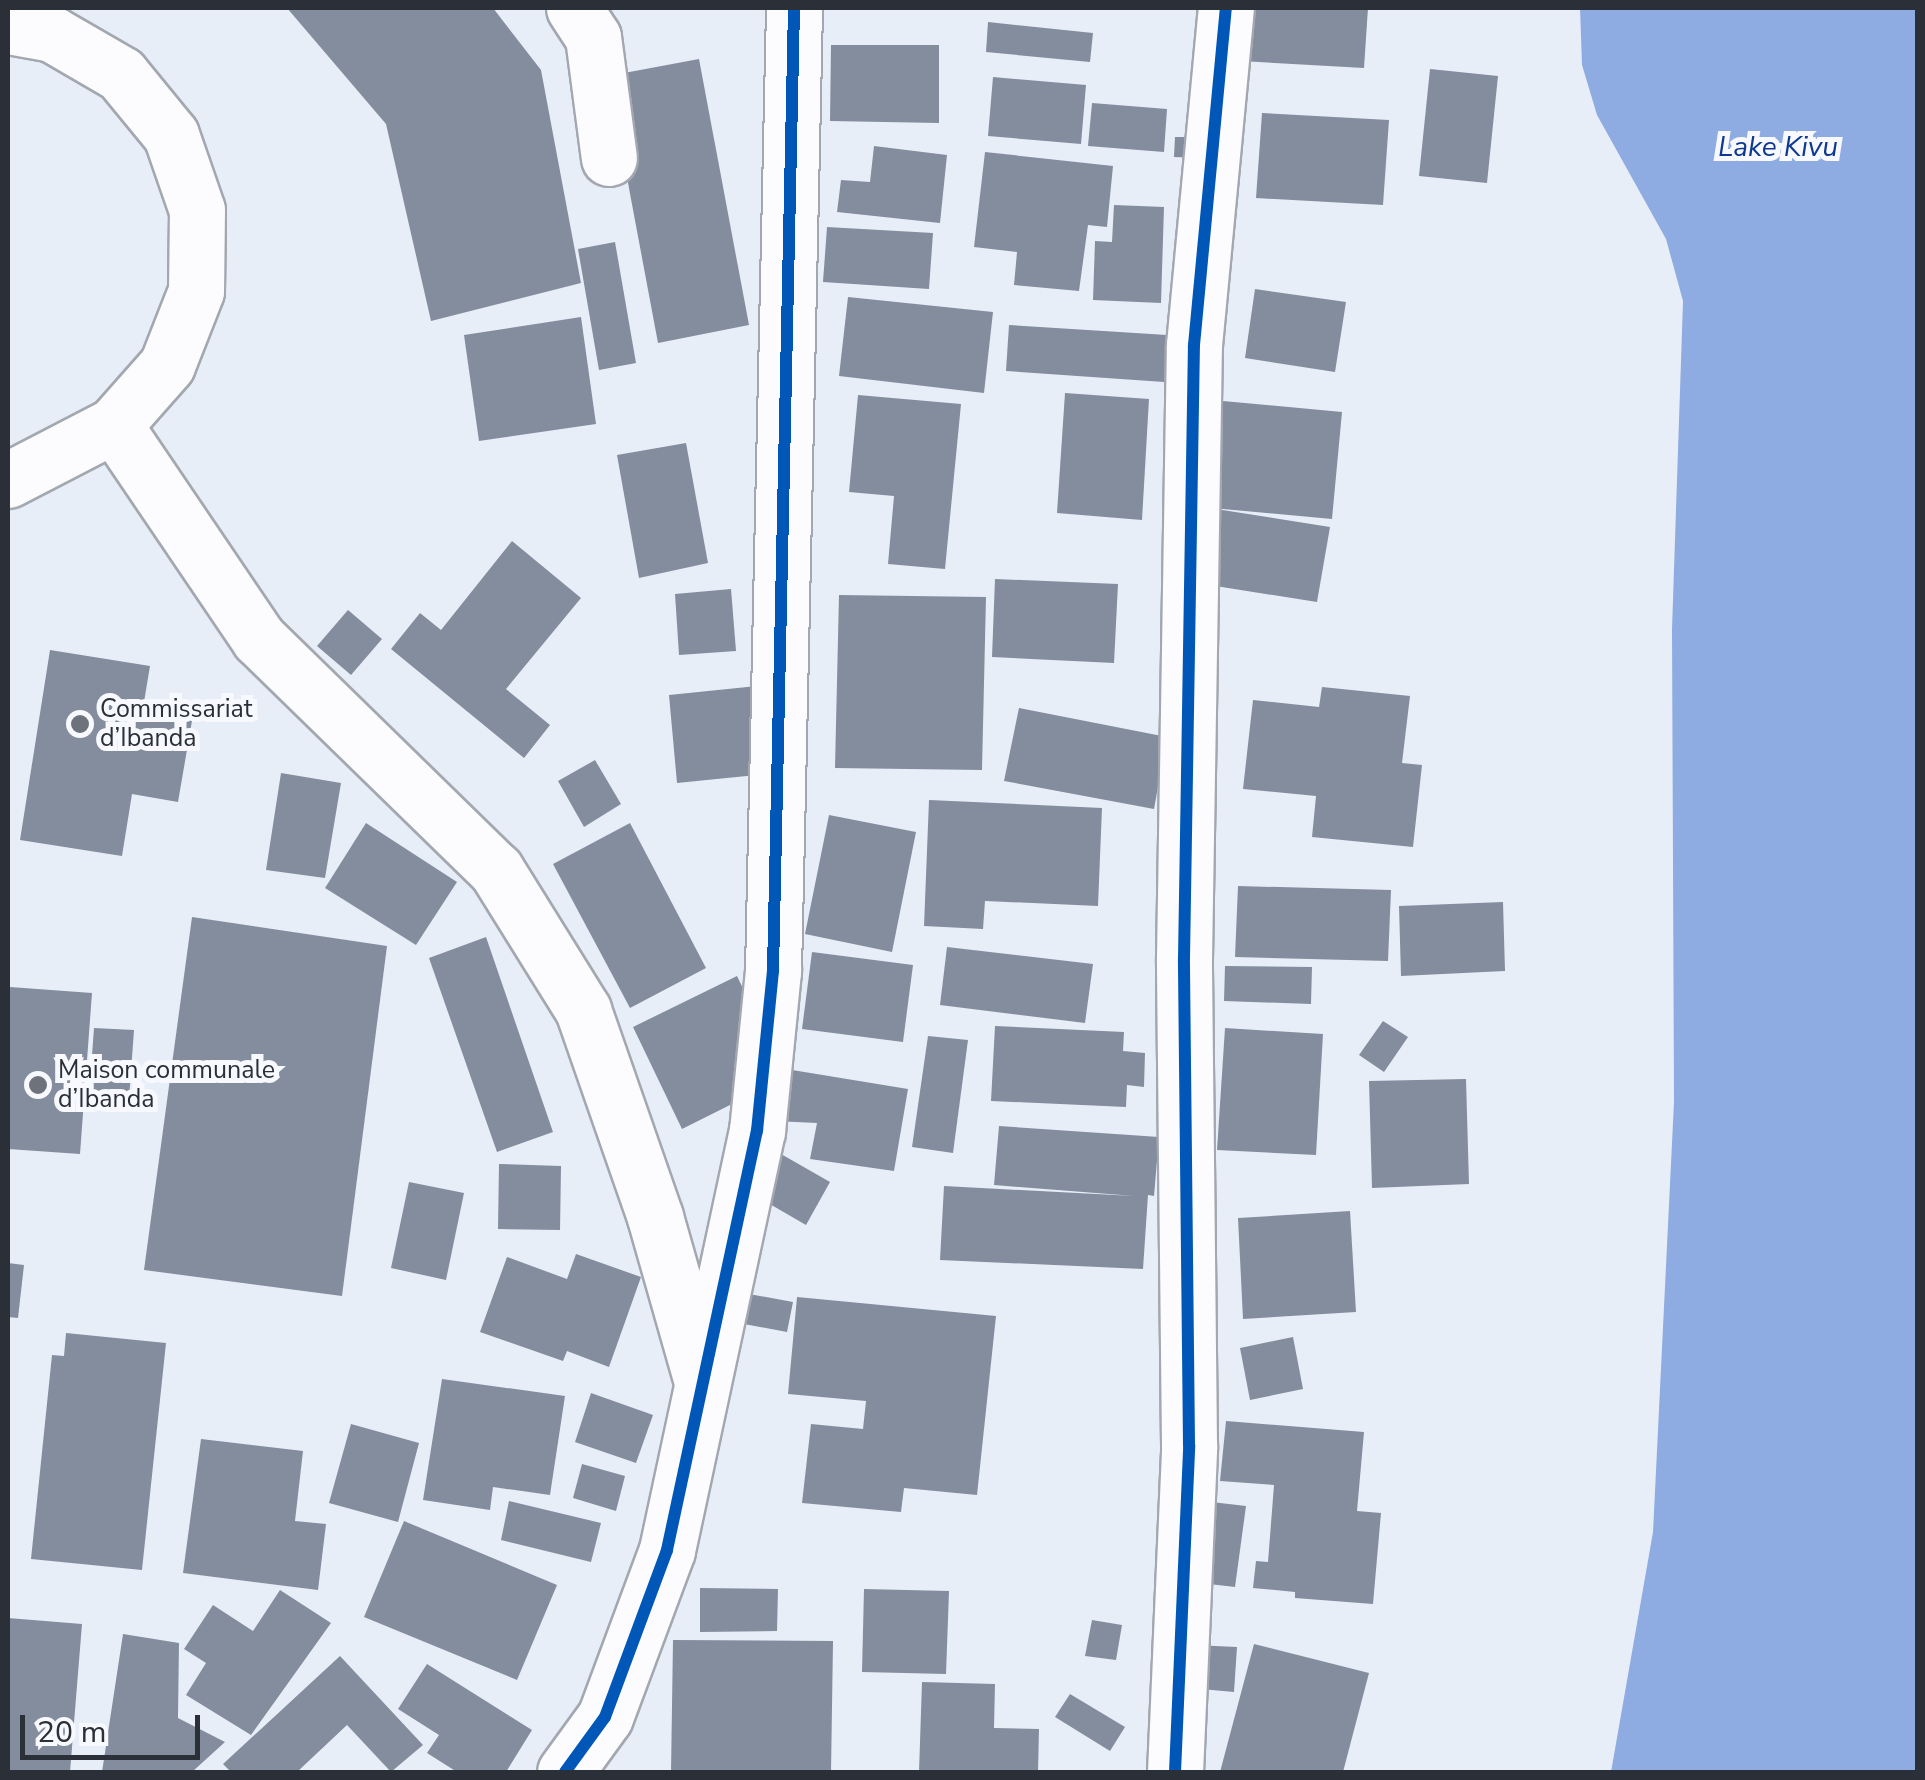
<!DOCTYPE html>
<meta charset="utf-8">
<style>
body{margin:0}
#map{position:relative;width:1925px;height:1780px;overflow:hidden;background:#e8eef8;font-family:"Nunito Sans",sans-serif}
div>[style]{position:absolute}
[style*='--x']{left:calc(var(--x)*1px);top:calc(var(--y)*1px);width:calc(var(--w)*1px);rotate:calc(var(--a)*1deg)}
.water>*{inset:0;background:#8eace2}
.building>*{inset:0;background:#848d9e}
.roads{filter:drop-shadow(2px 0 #a3a8b0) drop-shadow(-2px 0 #a3a8b0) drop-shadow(0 2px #a3a8b0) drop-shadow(0 -2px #a3a8b0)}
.street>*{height:55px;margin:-27.5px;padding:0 27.5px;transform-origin:27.5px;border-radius:27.5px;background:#fcfcfe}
.secondary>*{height:55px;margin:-27.5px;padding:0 27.5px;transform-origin:27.5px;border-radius:27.5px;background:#fcfcfe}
.cycleway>*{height:12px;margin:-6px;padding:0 6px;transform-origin:6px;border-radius:6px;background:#0057b8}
.dots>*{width:28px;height:28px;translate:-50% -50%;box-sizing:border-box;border:5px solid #f7f9fe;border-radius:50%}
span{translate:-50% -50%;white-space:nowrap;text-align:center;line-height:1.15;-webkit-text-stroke:10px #f7f9fe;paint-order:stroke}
.poi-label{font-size:25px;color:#2b3038}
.left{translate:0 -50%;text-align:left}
.water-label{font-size:28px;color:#0e398e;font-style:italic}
.frame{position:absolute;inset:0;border:10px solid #2b3038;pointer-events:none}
.scale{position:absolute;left:20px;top:1715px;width:180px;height:45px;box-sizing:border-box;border:5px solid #2b3038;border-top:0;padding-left:12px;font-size:30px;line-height:35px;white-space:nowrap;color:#2b3038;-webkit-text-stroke:8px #f7f9fe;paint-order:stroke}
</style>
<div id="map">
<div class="water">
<div style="clip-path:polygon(1580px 8px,1917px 8px,1917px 1772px,1611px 1772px,1653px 1532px,1674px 1102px,1672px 629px,1683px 301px,1666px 239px,1597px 115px,1582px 65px)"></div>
</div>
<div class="building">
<div style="clip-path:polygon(287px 8px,493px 8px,541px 70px,581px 283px,431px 321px,386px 124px)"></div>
<div style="clip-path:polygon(1244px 8px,1368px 8px,1364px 68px,1241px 61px)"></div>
<div style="clip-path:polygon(988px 22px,1093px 33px,1090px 62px,986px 52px)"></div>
<div style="clip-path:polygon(831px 45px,939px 45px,939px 123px,830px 121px)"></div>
<div style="clip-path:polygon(699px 59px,749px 325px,658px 343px,608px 76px)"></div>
<div style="clip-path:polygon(1430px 69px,1498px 76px,1487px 183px,1419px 176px)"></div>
<div style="clip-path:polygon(993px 77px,1086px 85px,1081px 144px,988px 136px)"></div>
<div style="clip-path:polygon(1092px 103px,1167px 109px,1164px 152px,1088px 146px)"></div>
<div style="clip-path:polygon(1262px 113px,1389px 120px,1383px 205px,1256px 198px)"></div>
<div style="clip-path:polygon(1175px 137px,1202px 137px,1200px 158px,1174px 157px)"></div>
<div style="clip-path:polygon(874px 146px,947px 155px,940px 223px,837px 212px,841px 180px,870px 182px)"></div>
<div style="clip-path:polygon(985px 152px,1113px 166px,1107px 227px,1088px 225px,1079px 291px,1014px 285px,1017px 252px,974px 247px)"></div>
<div style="clip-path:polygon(1114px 205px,1164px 207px,1161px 303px,1093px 300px,1095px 241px,1112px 242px)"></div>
<div style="clip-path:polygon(827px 227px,933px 233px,929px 289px,823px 282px)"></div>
<div style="clip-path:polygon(615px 242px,636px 363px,599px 370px,578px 249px)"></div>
<div style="clip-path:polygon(1255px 289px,1346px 302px,1335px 372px,1245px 358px)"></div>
<div style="clip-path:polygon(848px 297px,993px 312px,984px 393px,839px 376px)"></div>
<div style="clip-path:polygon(581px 317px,596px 424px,479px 441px,464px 335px)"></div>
<div style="clip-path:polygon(1009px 325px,1167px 335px,1164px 382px,1006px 371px)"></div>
<div style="clip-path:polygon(1065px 393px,1149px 399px,1142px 520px,1057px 513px)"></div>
<div style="clip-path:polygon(858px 395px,961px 404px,945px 569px,888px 564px,894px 496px,849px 492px)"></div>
<div style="clip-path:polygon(1212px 400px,1342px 412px,1332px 519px,1201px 507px)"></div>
<div style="clip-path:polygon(686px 443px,708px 563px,639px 578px,617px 455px)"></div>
<div style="clip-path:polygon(1216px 509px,1330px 527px,1317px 602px,1203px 584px)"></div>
<div style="clip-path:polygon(512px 541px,581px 598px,506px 689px,550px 725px,524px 758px,391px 649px,420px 613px,441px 630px)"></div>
<div style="clip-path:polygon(995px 579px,1118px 584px,1114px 663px,992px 657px)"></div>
<div style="clip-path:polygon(731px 589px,736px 651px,679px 655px,675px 594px)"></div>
<div style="clip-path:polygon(839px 595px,986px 597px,982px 770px,835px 768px)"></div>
<div style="clip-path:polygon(348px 610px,382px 639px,351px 675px,317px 646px)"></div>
<div style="clip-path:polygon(50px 650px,150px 666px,143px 708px,193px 715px,178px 802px,132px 794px,122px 856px,20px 840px)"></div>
<div style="clip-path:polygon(757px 686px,766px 774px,677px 783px,669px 695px)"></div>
<div style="clip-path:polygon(1322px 687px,1410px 696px,1402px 763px,1422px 765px,1413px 847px,1312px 837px,1316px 796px,1243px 789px,1253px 700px,1319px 707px)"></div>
<div style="clip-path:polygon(1019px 708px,1167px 737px,1154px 809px,1004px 781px)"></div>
<div style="clip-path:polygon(595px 760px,621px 804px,584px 827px,558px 781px)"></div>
<div style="clip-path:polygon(281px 773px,341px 783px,325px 878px,266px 870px)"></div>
<div style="clip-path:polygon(929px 800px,1102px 808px,1098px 906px,985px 901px,983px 929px,924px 926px)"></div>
<div style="clip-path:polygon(829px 815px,916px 832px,892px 952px,805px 934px)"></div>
<div style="clip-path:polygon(366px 823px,457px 882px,416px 945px,325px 888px)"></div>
<div style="clip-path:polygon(630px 823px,706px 968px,630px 1008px,553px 864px)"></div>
<div style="clip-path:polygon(1238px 886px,1391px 890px,1388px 961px,1235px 957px)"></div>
<div style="clip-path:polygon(1503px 902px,1505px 971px,1401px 976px,1399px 906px)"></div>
<div style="clip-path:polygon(192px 917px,387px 946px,342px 1296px,144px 1270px)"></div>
<div style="clip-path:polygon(486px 937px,553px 1132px,497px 1152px,429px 958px)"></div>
<div style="clip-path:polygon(947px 947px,1093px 964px,1085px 1023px,940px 1005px)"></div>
<div style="clip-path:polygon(812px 952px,913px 965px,903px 1042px,802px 1029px)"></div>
<div style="clip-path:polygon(1225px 966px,1312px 967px,1311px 1004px,1224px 1001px)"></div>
<div style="clip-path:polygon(737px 976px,759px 1022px,738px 1101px,682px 1129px,633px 1027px)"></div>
<div style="clip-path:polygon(10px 987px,92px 993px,80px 1154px,8px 1149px)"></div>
<div style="clip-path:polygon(1383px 1021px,1408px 1037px,1384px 1072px,1359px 1055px)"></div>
<div style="clip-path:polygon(995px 1026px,1124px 1032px,1123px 1051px,1145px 1053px,1144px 1087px,1127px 1085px,1126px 1107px,991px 1101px)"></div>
<div style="clip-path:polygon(94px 1028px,134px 1030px,129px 1099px,89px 1096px)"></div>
<div style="clip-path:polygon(1225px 1028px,1323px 1034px,1316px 1155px,1217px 1150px)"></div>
<div style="clip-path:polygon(928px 1036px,968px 1040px,953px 1153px,912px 1147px)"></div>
<div style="clip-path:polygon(780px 1068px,908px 1089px,894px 1171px,810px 1159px,817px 1123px,774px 1121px)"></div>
<div style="clip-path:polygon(1466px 1079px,1469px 1184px,1372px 1188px,1369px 1081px)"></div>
<div style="clip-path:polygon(999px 1126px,1159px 1137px,1154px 1196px,1148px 1195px,1143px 1269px,940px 1260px,944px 1186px,1134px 1196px,994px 1185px)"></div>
<div style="clip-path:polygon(781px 1154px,830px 1182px,806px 1225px,756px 1196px)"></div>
<div style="clip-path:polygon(499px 1164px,561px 1166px,560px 1230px,498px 1229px)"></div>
<div style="clip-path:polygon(409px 1182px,464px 1193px,446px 1280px,391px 1268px)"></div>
<div style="clip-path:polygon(1350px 1211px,1356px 1312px,1243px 1319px,1238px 1218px)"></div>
<div style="clip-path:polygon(576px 1254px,641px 1277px,609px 1367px,567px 1351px,563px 1361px,480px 1332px,507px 1257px,567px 1279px)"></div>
<div style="clip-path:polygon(8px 1263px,24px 1265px,18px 1318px,8px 1317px)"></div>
<div style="clip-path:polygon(749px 1294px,793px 1302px,787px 1332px,744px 1324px)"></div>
<div style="clip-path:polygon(797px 1297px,996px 1316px,977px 1495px,904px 1488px,901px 1512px,802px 1503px,811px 1424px,863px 1429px,866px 1401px,788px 1394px)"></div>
<div style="clip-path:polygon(66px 1333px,166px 1343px,142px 1570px,31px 1559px,52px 1355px,64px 1356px)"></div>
<div style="clip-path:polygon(1293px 1337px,1303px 1389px,1250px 1400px,1240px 1348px)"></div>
<div style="clip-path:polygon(442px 1379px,565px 1396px,550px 1495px,493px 1487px,490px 1510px,423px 1500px)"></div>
<div style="clip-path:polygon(591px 1393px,653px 1415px,636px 1463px,575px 1442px)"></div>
<div style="clip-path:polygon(1226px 1421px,1364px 1432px,1357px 1511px,1381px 1513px,1373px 1604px,1295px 1598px,1295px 1592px,1253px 1588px,1256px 1561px,1268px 1562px,1274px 1485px,1220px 1481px)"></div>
<div style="clip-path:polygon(351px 1424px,419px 1443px,398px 1522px,329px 1503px)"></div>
<div style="clip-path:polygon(201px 1439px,303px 1451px,295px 1521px,326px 1524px,318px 1590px,183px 1573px)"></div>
<div style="clip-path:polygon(582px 1464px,625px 1476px,616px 1511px,573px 1498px)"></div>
<div style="clip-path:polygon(509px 1501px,601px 1523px,591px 1562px,501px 1540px)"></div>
<div style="clip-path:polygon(1203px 1501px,1246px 1506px,1235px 1587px,1192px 1582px)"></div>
<div style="clip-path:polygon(404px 1521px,557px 1585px,517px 1680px,364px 1617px)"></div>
<div style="clip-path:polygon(700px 1588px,778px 1589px,777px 1631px,700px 1632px)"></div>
<div style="clip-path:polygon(864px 1589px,949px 1591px,946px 1674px,862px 1672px)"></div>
<div style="clip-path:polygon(280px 1590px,331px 1623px,251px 1735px,186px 1695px,206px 1663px,184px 1649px,213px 1605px,253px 1631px)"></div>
<div style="clip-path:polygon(8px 1618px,82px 1624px,70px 1772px,8px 1772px)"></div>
<div style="clip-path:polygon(1092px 1620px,1122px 1625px,1116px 1660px,1085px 1656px)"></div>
<div style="clip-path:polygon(123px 1634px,179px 1643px,178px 1718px,225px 1742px,192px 1772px,102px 1772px)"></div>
<div style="clip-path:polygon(673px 1640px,833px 1641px,831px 1772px,671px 1772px)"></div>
<div style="clip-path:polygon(1254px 1644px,1369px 1673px,1343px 1772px,1220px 1772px)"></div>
<div style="clip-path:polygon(1193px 1645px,1237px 1647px,1234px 1692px,1190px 1688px)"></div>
<div style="clip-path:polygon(340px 1656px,423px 1745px,391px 1772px,347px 1725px,297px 1772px,231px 1772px,223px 1764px)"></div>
<div style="clip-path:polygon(427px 1664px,532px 1730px,506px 1772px,457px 1772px,427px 1753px,439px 1735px,398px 1709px)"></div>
<div style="clip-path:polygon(922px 1682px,995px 1684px,994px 1728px,1039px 1729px,1038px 1772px,919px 1772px)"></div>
<div style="clip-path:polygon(1070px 1694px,1125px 1727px,1110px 1751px,1055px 1717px)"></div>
</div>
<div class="roads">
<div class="street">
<div style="--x:574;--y:8;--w:35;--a:57"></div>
<div style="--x:593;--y:37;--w:122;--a:82.5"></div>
<div style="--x:114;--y:425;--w:258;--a:55.9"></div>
<div style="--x:259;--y:639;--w:331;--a:44.3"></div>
<div style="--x:496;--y:870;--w:165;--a:58.1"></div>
<div style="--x:583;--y:1010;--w:219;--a:70.8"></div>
<div style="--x:655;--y:1217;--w:167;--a:74.1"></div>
<div style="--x:565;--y:1772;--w:68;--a:-54"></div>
<div style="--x:605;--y:1717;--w:178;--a:-69.6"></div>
<div style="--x:667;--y:1550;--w:429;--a:-77.9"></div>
<div style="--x:757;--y:1131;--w:161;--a:-84.3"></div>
<div style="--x:773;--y:971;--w:963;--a:-88.75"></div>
<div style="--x:1175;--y:1772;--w:327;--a:-87.5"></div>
<div style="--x:1189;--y:1445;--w:487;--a:-90.6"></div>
<div style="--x:1184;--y:958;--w:613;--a:-89.07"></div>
<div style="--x:1194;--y:345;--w:339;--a:-84.6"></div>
</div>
<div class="secondary">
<div style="--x:8;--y:26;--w:45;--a:10.3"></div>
<div style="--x:52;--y:34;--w:80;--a:30.1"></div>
<div style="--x:121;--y:74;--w:79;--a:50.7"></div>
<div style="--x:171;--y:135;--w:79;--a:70.9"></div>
<div style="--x:197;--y:210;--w:81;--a:90.7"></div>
<div style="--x:196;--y:291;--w:79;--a:111.4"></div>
<div style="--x:167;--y:365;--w:80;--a:131.5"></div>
<div style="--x:114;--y:425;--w:119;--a:152.6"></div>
</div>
</div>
<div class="cycleway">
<div style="--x:565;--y:1772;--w:68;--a:-54"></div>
<div style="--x:605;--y:1717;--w:178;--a:-69.6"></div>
<div style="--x:667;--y:1550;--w:429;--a:-77.9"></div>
<div style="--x:757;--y:1131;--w:161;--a:-84.3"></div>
<div style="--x:773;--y:971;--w:963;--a:-88.75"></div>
<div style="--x:1175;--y:1772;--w:327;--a:-87.5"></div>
<div style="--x:1189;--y:1445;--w:487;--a:-90.6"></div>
<div style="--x:1184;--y:958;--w:613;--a:-89.07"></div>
<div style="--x:1194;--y:345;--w:339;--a:-84.6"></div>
</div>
<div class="dots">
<div style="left:80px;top:724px;background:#6d727b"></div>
<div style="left:38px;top:1085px;background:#6d727b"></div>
</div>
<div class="poi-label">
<span class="left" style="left:100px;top:724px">Commissariat<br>d’Ibanda</span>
<span class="left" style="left:58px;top:1085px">Maison communale<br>d’Ibanda</span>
</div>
<div class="water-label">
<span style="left:1778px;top:147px">Lake Kivu</span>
</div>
<div class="frame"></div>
<div class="scale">20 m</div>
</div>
